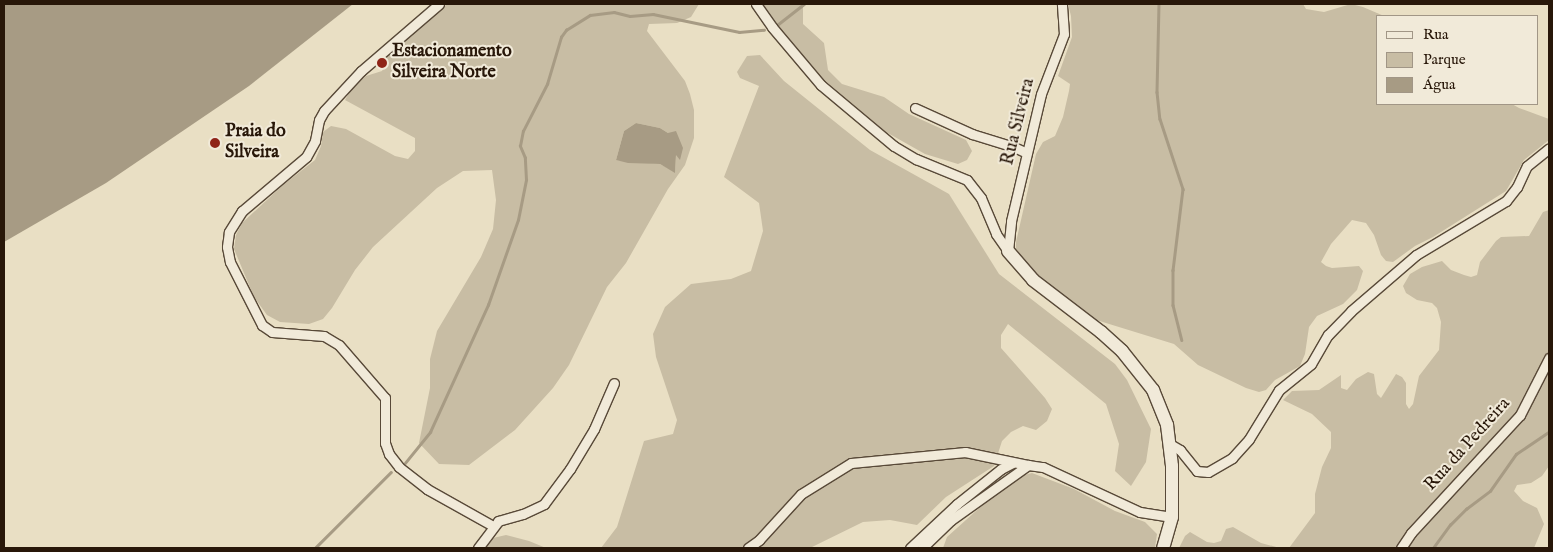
<!DOCTYPE html>
<meta charset="utf-8">
<style>
body{margin:0}
#map{position:relative;width:1553px;height:552px;overflow:hidden;background:#e9dfc4;font-family:"IM FELL English",serif}
div>[style]{position:absolute}
[style*='--x']{left:calc(var(--x)*1px);top:calc(var(--y)*1px);width:calc(var(--w)*1px);rotate:calc(var(--a)*1deg)}
.green>*{inset:0;background:#c8bda4}
.water>*{inset:0;background:#a79b84}
.stream>*{height:2.5px;margin:-1.25px;padding:0 1.25px;transform-origin:1.25px;border-radius:1.25px;background:#a79b84}
.roads{filter:drop-shadow(1px 0 #584938) drop-shadow(-1px 0 #584938) drop-shadow(0 1px #584938) drop-shadow(0 -1px #584938)}
.street>*{height:9px;margin:-4.5px;padding:0 4.5px;transform-origin:4.5px;border-radius:4.5px;background:#f1ead9}
.secondary>*{height:12px;margin:-6px;padding:0 6px;transform-origin:6px;border-radius:6px;background:#f1ead9}
.dots>*{width:14px;height:14px;translate:-50% -50%;box-sizing:border-box;border:2px solid #f1ead9;border-radius:50%}
span{translate:-50% -50%;white-space:nowrap;text-align:center;line-height:1.15;-webkit-text-stroke:4px #f1ead9;paint-order:stroke}
.poi-label{font-size:18px;color:#281709;font-weight:700}
.left{translate:0 -50%;text-align:left}
.street-label{font-size:18px;color:#281709}
.frame{position:absolute;inset:0;border:5px solid #281709;pointer-events:none}
.legend{position:absolute;left:1376px;top:15px;width:162px;height:90px;box-sizing:border-box;background:#f1ead9;border:1px solid #a19686;margin:0;padding:6px 9px;list-style:none;font-size:15px;color:#281709}
.legend li{display:flex;align-items:center;gap:10px;height:25px}
.legend b{width:25px;border:1px solid #a19686}
</style>
<div id="map">
<div class="green">
<div style="clip-path:polygon(evenodd,447px 4px,699px 4px,691px 17px,677px 23px,649px 24px,647px 31px,685px 81px,690px 94px,694px 110px,694px 138px,685px 165px,668px 189px,626px 263px,607px 287px,569px 365px,553px 388px,515px 430px,469px 465px,439px 464px,419px 443px,430px 388px,430px 359px,437px 331px,481px 257px,493px 229px,496px 200px,492px 170px,463px 171px,437px 188px,373px 247px,355px 270px,332px 308px,323px 319px,309px 324px,280px 322px,267px 315px,254px 297px,234px 249px,236px 235px,242px 223px,283px 185px,315px 160px,321px 146px,323px 132px,331px 126px,346px 129px,395px 156px,408px 159px,415px 151px,415px 138px,345px 100px,352px 88px,366px 76px,382px 71px,387px 62px,387px 56px,447px 4px,636px 123px,660px 128px,668px 133px,680px 159px,676px 154px,675px 172px,660px 164px,616px 160px,624px 131px,636px 123px)"></div>
<div style="clip-path:polygon(763px 4px,803px 4px,803px 24px,824px 43px,828px 70px,842px 84px,884px 97px,909px 114px,966px 140px,972px 151px,967px 160px,958px 164px,925px 154px,886px 132px,822px 78px,773px 21px)"></div>
<div style="clip-path:polygon(1068px 4px,1303px 4px,1306px 9px,1324px 12px,1351px 4px,1363px 7px,1384px 16px,1377px 16px,1377px 104px,1512px 104px,1519px 108px,1549px 119px,1549px 140px,1524px 160px,1506px 191px,1433px 237px,1415px 246px,1393px 262px,1386px 261px,1381px 255px,1374px 235px,1366px 223px,1352px 220px,1331px 244px,1321px 262px,1326px 266px,1332px 268px,1359px 266px,1363px 271px,1357px 290px,1343px 304px,1317px 316px,1309px 327px,1305px 354px,1300px 366px,1275px 380px,1266px 390px,1259px 392px,1246px 388px,1198px 365px,1174px 344px,1093px 319px,1041px 282px,1016px 249px,1016px 242px,1036px 154px,1043px 142px,1055px 136px,1063px 117px,1069px 91px,1070px 84px,1058px 76px,1072px 37px,1071px 16px)"></div>
<div style="clip-path:polygon(760px 55px,784px 81px,870px 150px,949px 194px,999px 274px,1115px 364px,1127px 380px,1151px 429px,1146px 462px,1131px 486px,1115px 471px,1119px 444px,1106px 404px,1008px 324px,1001px 335px,1001px 348px,1045px 398px,1052px 409px,1047px 421px,1036px 430px,1023px 426px,1011px 432px,1002px 441px,994px 466px,946px 497px,917px 525px,890px 520px,863px 522px,810px 548px,601px 548px,617px 527px,644px 441px,673px 434px,677px 420px,656px 357px,653px 334px,665px 307px,691px 284px,731px 279px,751px 271px,763px 231px,759px 203px,724px 177px,759px 86px,740px 78px,737px 72px,747px 56px)"></div>
<div style="clip-path:polygon(1549px 210px,1549px 466px,1542px 476px,1531px 483px,1517px 485px,1514px 491px,1523px 501px,1537px 508px,1544px 524px,1534px 548px,1289px 548px,1315px 513px,1315px 494px,1322px 467px,1331px 448px,1331px 432px,1312px 414px,1283px 400px,1292px 391px,1319px 390px,1341px 375px,1341px 388px,1347px 390px,1356px 379px,1368px 372px,1374px 374px,1377px 394px,1381px 398px,1396px 374px,1402px 377px,1406px 383px,1406px 404px,1409px 409px,1413px 404px,1419px 376px,1439px 350px,1441px 322px,1437px 308px,1432px 303px,1417px 300px,1406px 293px,1403px 286px,1410px 274px,1422px 267px,1442px 261px,1451px 270px,1464px 275px,1471px 277px,1477px 275px,1480px 262px,1496px 241px,1501px 237px,1529px 236px,1543px 212px)"></div>
<div style="clip-path:polygon(1032px 473px,1074px 489px,1115px 511px,1145px 522px,1157px 534px,1155px 548px,943px 548px,947px 537px,986px 502px,1016px 477px)"></div>
<div style="clip-path:polygon(1233px 527px,1261px 543px,1280px 548px,1179px 548px,1185px 536px,1190px 532px,1207px 542px,1214px 543px,1221px 541px,1226px 529px)"></div>
<div style="clip-path:polygon(506px 535px,529px 541px,546px 548px,486px 548px,493px 538px)"></div>
</div>
<div class="water">
<div style="clip-path:polygon(4px 4px,353px 4px,249px 86px,106px 183px,4px 242px)"></div>
<div style="clip-path:polygon(636px 123px,660px 128px,668px 133px,676px 131px,683px 148px,680px 160px,676px 155px,675px 173px,660px 164px,628px 163px,616px 160px,624px 131px)"></div>
</div>
<div class="stream">
<div style="--x:1159;--y:4;--w:88;--a:91.3"></div>
<div style="--x:1157;--y:92;--w:27;--a:84"></div>
<div style="--x:1160;--y:119;--w:74;--a:71.8"></div>
<div style="--x:1183;--y:189;--w:82;--a:97"></div>
<div style="--x:1173;--y:270;--w:35;--a:90"></div>
<div style="--x:1173;--y:305;--w:36;--a:76"></div>
<div style="--x:777;--y:25;--w:34;--a:-38"></div>
<div style="--x:405;--y:463;--w:40;--a:-51"></div>
<div style="--x:430;--y:432;--w:140;--a:-65.5"></div>
<div style="--x:488;--y:305;--w:90;--a:-70.6"></div>
<div style="--x:518;--y:220;--w:41;--a:-78.7"></div>
<div style="--x:526;--y:180;--w:22;--a:-93"></div>
<div style="--x:525;--y:158;--w:13;--a:-113"></div>
<div style="--x:520;--y:146;--w:15;--a:-79"></div>
<div style="--x:523;--y:131;--w:53;--a:-62.9"></div>
<div style="--x:547;--y:84;--w:49;--a:-73.4"></div>
<div style="--x:561;--y:37;--w:9;--a:-54"></div>
<div style="--x:566;--y:30;--w:28;--a:-32"></div>
<div style="--x:590;--y:15;--w:24;--a:-7"></div>
<div style="--x:614;--y:12;--w:16;--a:14"></div>
<div style="--x:630;--y:16;--w:23;--a:-5"></div>
<div style="--x:653;--y:14;--w:88;--a:11.8"></div>
<div style="--x:739;--y:32;--w:25;--a:-5"></div>
<div style="--x:315;--y:548;--w:107;--a:-45"></div>
<div style="--x:1433;--y:548;--w:29;--a:-54"></div>
<div style="--x:1450;--y:525;--w:23;--a:-45"></div>
<div style="--x:1466;--y:509;--w:30;--a:-37"></div>
<div style="--x:1490;--y:491;--w:45;--a:-54.9"></div>
<div style="--x:1516;--y:454;--w:40;--a:-34"></div>
</div>
<div class="roads">
<div class="street">
<div style="--x:439;--y:4;--w:103;--a:139.3"></div>
<div style="--x:361;--y:71;--w:54;--a:132.8"></div>
<div style="--x:324;--y:111;--w:10;--a:119"></div>
<div style="--x:319;--y:120;--w:21;--a:101"></div>
<div style="--x:315;--y:141;--w:18;--a:119"></div>
<div style="--x:306;--y:157;--w:84;--a:139.8"></div>
<div style="--x:242;--y:211;--w:25;--a:122"></div>
<div style="--x:229;--y:232;--w:15;--a:98"></div>
<div style="--x:227;--y:247;--w:15;--a:79"></div>
<div style="--x:230;--y:262;--w:71;--a:63.1"></div>
<div style="--x:262;--y:325;--w:12;--a:35"></div>
<div style="--x:272;--y:332;--w:52;--a:4.4"></div>
<div style="--x:324;--y:336;--w:17;--a:31"></div>
<div style="--x:339;--y:345;--w:70;--a:49"></div>
<div style="--x:385;--y:398;--w:45;--a:90"></div>
<div style="--x:385;--y:443;--w:12;--a:70"></div>
<div style="--x:389;--y:454;--w:16;--a:52"></div>
<div style="--x:399;--y:467;--w:36;--a:38"></div>
<div style="--x:427;--y:489;--w:76;--a:29.3"></div>
<div style="--x:756;--y:4;--w:28;--a:55"></div>
<div style="--x:772;--y:27;--w:76;--a:49.8"></div>
<div style="--x:821;--y:85;--w:95;--a:39.9"></div>
<div style="--x:894;--y:146;--w:26;--a:31"></div>
<div style="--x:916;--y:159;--w:55;--a:22.4"></div>
<div style="--x:967;--y:180;--w:23;--a:52"></div>
<div style="--x:981;--y:198;--w:39;--a:67"></div>
<div style="--x:996;--y:234;--w:21;--a:55"></div>
<div style="--x:915;--y:108;--w:63;--a:24.5"></div>
<div style="--x:972;--y:134;--w:44;--a:17.2"></div>
<div style="--x:1014;--y:147;--w:14;--a:25"></div>
<div style="--x:1008;--y:251;--w:30;--a:-84"></div>
<div style="--x:1011;--y:221;--w:130;--a:-76.7"></div>
<div style="--x:1041;--y:94;--w:64;--a:-69"></div>
<div style="--x:1064;--y:34;--w:30;--a:-94"></div>
<div style="--x:1170;--y:444;--w:12;--a:31"></div>
<div style="--x:1180;--y:450;--w:27;--a:51"></div>
<div style="--x:1197;--y:471;--w:11;--a:5"></div>
<div style="--x:1208;--y:472;--w:28;--a:-30"></div>
<div style="--x:1232;--y:458;--w:25;--a:-48"></div>
<div style="--x:1249;--y:439;--w:57;--a:-58.5"></div>
<div style="--x:1279;--y:390;--w:41;--a:-39.1"></div>
<div style="--x:1311;--y:364;--w:34;--a:-60"></div>
<div style="--x:1328;--y:335;--w:33;--a:-46"></div>
<div style="--x:1351;--y:311;--w:86;--a:-40.7"></div>
<div style="--x:1416;--y:255;--w:105;--a:-31"></div>
<div style="--x:1506;--y:201;--w:18;--a:-52"></div>
<div style="--x:1517;--y:187;--w:23;--a:-65"></div>
<div style="--x:1527;--y:166;--w:28;--a:-39"></div>
<div style="--x:478;--y:548;--w:34;--a:-53"></div>
<div style="--x:498;--y:521;--w:26;--a:-16"></div>
<div style="--x:523;--y:514;--w:23;--a:-25"></div>
<div style="--x:544;--y:504;--w:44;--a:-53.4"></div>
<div style="--x:570;--y:469;--w:47;--a:-59"></div>
<div style="--x:594;--y:429;--w:50;--a:-66.5"></div>
<div style="--x:748;--y:548;--w:14;--a:-36"></div>
<div style="--x:759;--y:540;--w:62;--a:-47.6"></div>
<div style="--x:801;--y:494;--w:59;--a:-31.8"></div>
<div style="--x:851;--y:463;--w:115;--a:-5.5"></div>
<div style="--x:965;--y:452;--w:64;--a:11.7"></div>
<div style="--x:910;--y:548;--w:64;--a:-43.1"></div>
<div style="--x:957;--y:504;--w:56;--a:-38.5"></div>
<div style="--x:1001;--y:469;--w:13;--a:-27"></div>
<div style="--x:922;--y:548;--w:40;--a:-44"></div>
<div style="--x:951;--y:520;--w:95;--a:-35.5"></div>
<div style="--x:1028;--y:465;--w:15;--a:8"></div>
<div style="--x:1043;--y:467;--w:107;--a:24.9"></div>
<div style="--x:1140;--y:512;--w:32;--a:9"></div>
<div style="--x:1401;--y:548;--w:18;--a:-56"></div>
<div style="--x:1411;--y:533;--w:161;--a:-47.3"></div>
<div style="--x:1520;--y:415;--w:64;--a:-63"></div>
</div>
<div class="secondary">
<div style="--x:1008;--y:251;--w:38;--a:49"></div>
<div style="--x:1033;--y:280;--w:86;--a:37.4"></div>
<div style="--x:1101;--y:332;--w:28;--a:42"></div>
<div style="--x:1122;--y:351;--w:50;--a:51.5"></div>
<div style="--x:1153;--y:390;--w:38;--a:68"></div>
<div style="--x:1167;--y:425;--w:41;--a:83"></div>
<div style="--x:1172;--y:466;--w:51;--a:90"></div>
<div style="--x:1172;--y:517;--w:32;--a:106"></div>
</div>
</div>
<div class="dots">
<div style="left:382px;top:63px;background:#8f2418"></div>
<div style="left:215px;top:143px;background:#8f2418"></div>
</div>
<div class="poi-label">
<span class="left" style="left:392px;top:63px">Estacionamento<br>Silveira Norte</span>
<span class="left" style="left:225px;top:143px">Praia do<br>Silveira</span>
</div>
<div class="street-label">
<span style="left:1019px;top:122px;rotate:-76deg">Rua Silveira</span>
<span style="left:1468px;top:445px;rotate:-48deg">Rua da Pedreira</span>
</div>
<div class="frame"></div>
<ul class="legend">
<li><b style="height:6px;background:#f1ead9"></b>Rua</li>
<li><b style="height:14px;background:#c8bda4"></b>Parque</li>
<li><b style="height:14px;background:#a79b84"></b>Água</li>
</ul>
</div>
